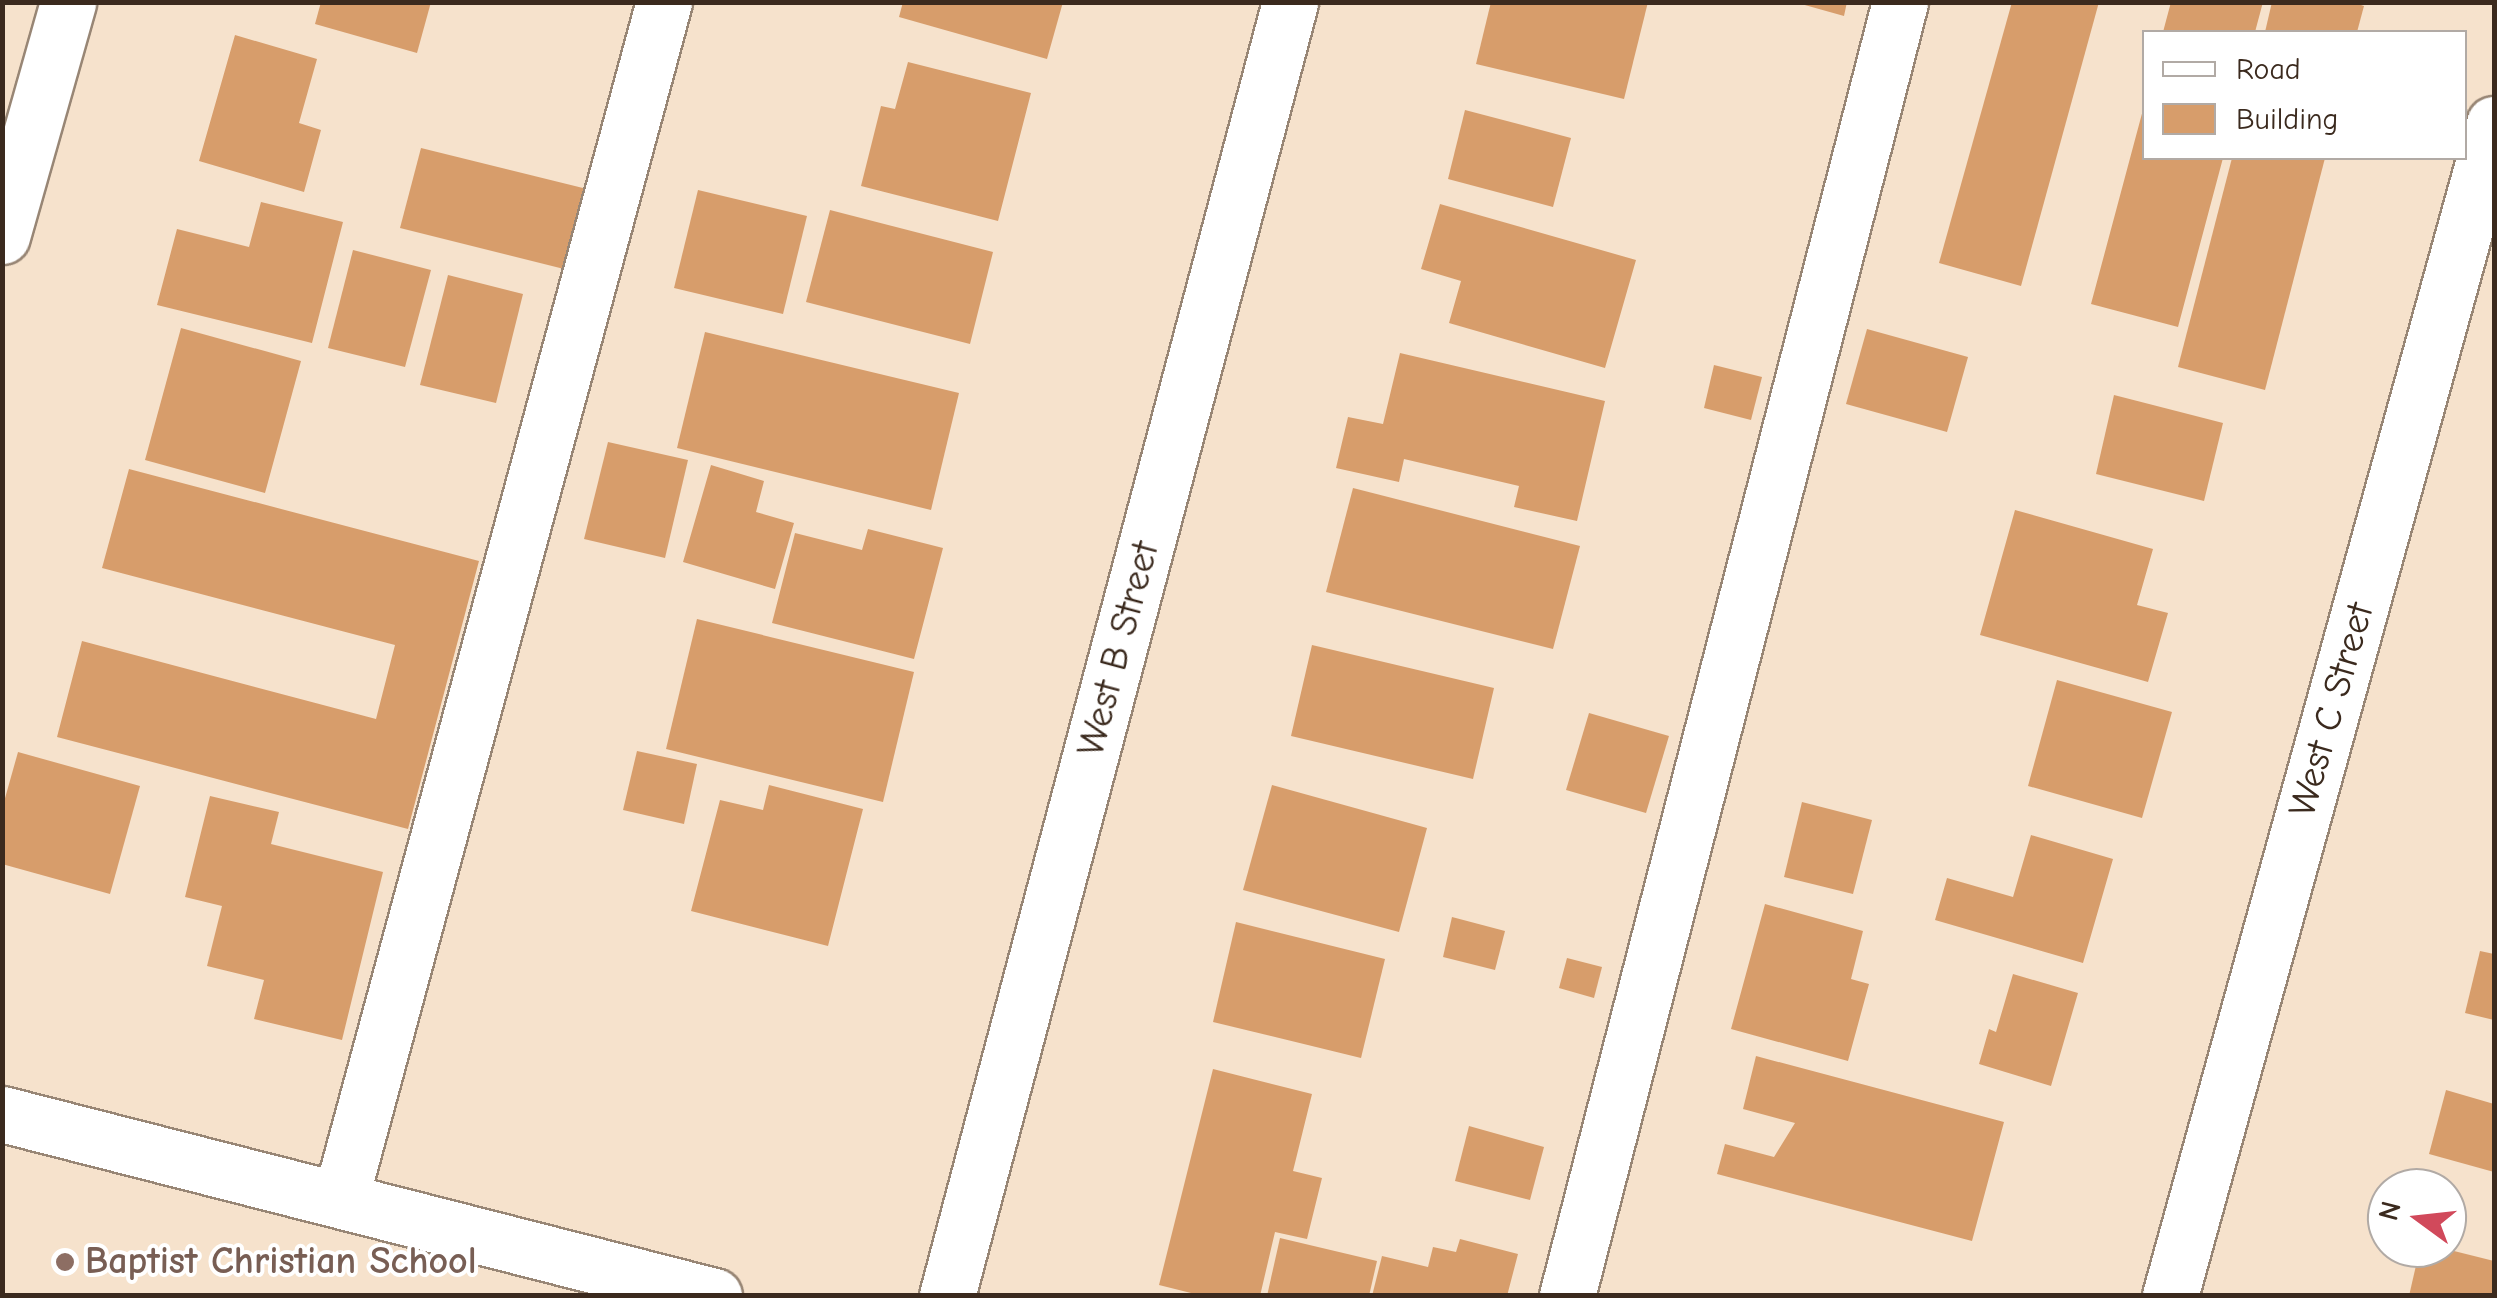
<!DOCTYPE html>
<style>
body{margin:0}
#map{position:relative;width:2497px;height:1298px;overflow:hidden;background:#f6e2cc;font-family:"Comic Neue",sans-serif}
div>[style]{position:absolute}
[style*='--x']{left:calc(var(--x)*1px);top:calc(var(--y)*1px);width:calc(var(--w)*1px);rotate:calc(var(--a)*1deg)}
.building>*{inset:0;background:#d79d6b}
.roads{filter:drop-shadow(2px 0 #988675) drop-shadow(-2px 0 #988675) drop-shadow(0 2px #988675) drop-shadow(0 -2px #988675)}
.minor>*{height:55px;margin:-27.5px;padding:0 27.5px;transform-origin:27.5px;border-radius:27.5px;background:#fff}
.major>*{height:55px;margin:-27.5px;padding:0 27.5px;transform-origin:27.5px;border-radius:27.5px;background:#fff}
.dots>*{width:28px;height:28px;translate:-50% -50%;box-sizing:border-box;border:5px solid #fff;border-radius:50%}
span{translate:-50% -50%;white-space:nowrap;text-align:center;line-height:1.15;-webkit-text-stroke:8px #fff;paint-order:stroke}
.street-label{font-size:38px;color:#3b2a1e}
.education-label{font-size:38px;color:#785e54;font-weight:700}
.left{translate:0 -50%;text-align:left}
.frame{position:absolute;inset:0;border:5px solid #3b2a1e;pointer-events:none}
.legend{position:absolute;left:2142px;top:30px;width:325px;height:130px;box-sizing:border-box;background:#fff;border:2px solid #b1aaa5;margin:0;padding:12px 18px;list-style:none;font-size:30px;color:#3b2a1e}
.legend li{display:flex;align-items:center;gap:20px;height:50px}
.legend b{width:50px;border:2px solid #b1aaa5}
.north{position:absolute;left:2367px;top:1168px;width:100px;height:100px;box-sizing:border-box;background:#fff;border:2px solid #b1aaa5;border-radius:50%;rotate:285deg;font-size:28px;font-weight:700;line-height:40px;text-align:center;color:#3b2a1e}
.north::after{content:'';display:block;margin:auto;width:35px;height:45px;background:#d1495b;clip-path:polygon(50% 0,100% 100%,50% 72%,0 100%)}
</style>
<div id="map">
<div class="building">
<div style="clip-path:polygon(321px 2px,431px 2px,417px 53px,315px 24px)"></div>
<div style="clip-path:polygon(903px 2px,1063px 2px,1047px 59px,899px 17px)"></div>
<div style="clip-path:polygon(1491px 2px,1648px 2px,1624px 99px,1476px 64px)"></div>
<div style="clip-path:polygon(1794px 2px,1847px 2px,1844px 16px)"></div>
<div style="clip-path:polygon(2012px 2px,2099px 2px,2021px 286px,1939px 263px)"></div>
<div style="clip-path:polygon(2171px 2px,2263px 2px,2255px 32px,2163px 32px)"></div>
<div style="clip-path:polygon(2272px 2px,2352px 2px,2364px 6px,2357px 32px,2265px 32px)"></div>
<div style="clip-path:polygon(235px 35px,317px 59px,299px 123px,321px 130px,304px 192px,199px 161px)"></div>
<div style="clip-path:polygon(908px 62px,1031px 93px,998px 221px,861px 186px,881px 106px,895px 109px)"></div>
<div style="clip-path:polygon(2144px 106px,2144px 158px,2223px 158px,2178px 327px,2091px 304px)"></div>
<div style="clip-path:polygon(1465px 110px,1571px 138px,1553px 207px,1448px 179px)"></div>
<div style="clip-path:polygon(421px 148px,587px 189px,568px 270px,400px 228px)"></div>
<div style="clip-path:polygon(2232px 158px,2325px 158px,2265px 390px,2178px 367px)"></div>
<div style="clip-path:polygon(698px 190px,807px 216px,783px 314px,674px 288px)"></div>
<div style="clip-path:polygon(261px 202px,343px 222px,312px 343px,157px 305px,177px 229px,249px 247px)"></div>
<div style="clip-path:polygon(1440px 204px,1636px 260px,1605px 368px,1449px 323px,1461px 281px,1421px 269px)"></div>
<div style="clip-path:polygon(830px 210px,993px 252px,970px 344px,806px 302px)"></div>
<div style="clip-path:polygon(353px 250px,431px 270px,405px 367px,328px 348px)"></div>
<div style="clip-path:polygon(448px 275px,523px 294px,496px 403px,420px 385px)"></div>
<div style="clip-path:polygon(181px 328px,301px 361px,265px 493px,145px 460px)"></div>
<div style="clip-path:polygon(1867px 329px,1968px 357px,1947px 432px,1846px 404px)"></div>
<div style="clip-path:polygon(705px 332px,959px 393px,931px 510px,677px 448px)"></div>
<div style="clip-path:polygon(1400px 353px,1605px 401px,1577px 521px,1514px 507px,1519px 486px,1404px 459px,1399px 482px,1336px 468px,1348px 417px,1383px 424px)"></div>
<div style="clip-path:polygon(1714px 365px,1762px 377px,1751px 420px,1704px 408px)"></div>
<div style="clip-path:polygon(2114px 395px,2223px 423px,2204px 501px,2096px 474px)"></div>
<div style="clip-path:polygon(608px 442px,688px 460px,665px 558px,584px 539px)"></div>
<div style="clip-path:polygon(711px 465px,764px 481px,756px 512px,794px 523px,775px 589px,683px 562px)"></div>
<div style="clip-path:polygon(129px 469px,479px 561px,408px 829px,57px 737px,82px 641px,376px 719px,395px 645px,102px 568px)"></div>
<div style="clip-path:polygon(1353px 488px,1580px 546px,1553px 649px,1326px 592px)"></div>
<div style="clip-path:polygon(2015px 510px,2153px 549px,2137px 605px,2168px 613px,2148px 682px,1980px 635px)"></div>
<div style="clip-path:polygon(868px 529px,943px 548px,914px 659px,772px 623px,795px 533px,862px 550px)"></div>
<div style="clip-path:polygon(697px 619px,914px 672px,883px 802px,666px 749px)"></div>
<div style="clip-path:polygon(1312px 645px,1494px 688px,1473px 779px,1291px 736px)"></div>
<div style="clip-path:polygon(2057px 680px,2172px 712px,2142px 818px,2028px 786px)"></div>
<div style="clip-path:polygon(1589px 713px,1669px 736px,1646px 813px,1566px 790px)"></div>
<div style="clip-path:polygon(637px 751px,697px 764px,684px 824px,623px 810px)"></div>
<div style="clip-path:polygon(18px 752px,140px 786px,110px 894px,2px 864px,2px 809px)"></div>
<div style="clip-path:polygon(769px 785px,863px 809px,828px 946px,691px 911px,720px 800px,763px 810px)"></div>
<div style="clip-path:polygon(1272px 785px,1427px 828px,1399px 932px,1243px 890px)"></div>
<div style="clip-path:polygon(210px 796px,279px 812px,271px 844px,383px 872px,342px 1040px,254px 1019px,264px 980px,207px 966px,222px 906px,185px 897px)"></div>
<div style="clip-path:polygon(1802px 802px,1872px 820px,1853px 894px,1784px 877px)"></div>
<div style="clip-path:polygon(2031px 835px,2113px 859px,2083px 963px,1935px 920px,1947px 878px,2013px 897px)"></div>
<div style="clip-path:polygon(1765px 904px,1863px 931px,1851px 979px,1869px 984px,1848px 1061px,1731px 1029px)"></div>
<div style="clip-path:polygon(1452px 917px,1505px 931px,1495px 970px,1443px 957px)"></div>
<div style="clip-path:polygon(1236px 922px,1385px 959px,1361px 1058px,1213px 1022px)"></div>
<div style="clip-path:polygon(2480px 951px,2494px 954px,2494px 1020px,2465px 1013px)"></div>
<div style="clip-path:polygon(1567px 958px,1602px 967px,1594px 998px,1559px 988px)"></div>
<div style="clip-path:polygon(2013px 974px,2078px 993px,2051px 1086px,1979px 1064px,1989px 1029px,1996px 1032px)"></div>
<div style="clip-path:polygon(1756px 1056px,2004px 1122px,1972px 1241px,1717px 1174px,1725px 1144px,1774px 1157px,1795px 1123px,1743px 1109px)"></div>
<div style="clip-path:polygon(1213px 1069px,1312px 1094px,1293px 1171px,1322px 1178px,1307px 1239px,1275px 1232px,1260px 1296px,1203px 1296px,1159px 1285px)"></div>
<div style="clip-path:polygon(2446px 1090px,2494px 1104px,2494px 1172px,2429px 1154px)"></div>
<div style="clip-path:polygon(1469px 1126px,1544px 1147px,1530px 1200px,1455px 1181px)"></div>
<div style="clip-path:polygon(1280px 1238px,1377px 1261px,1369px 1296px,1267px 1296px)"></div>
<div style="clip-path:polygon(1460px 1239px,1518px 1254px,1507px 1296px,1372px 1296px,1382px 1256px,1428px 1267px,1433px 1247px,1456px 1252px)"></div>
<div style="clip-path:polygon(2420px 1248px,2442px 1248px,2494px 1261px,2494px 1296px,2409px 1296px)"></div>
</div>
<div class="roads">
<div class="minor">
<div style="--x:2;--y:236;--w:243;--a:-74.2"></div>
<div style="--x:340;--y:1200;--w:1241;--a:-74.87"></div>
<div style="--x:947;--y:1296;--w:1339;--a:-75.15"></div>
<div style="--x:1567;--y:1296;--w:1336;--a:-75.57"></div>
<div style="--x:2170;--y:1296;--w:1216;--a:-74.55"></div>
</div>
<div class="major">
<div style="--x:2;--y:1114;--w:735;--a:14.34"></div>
</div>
</div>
<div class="dots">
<div style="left:65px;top:1262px;background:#8d6e63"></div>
</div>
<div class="street-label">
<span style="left:1119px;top:649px;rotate:-75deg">West B Street</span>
<span style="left:2332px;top:710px;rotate:-74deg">West C Street</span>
</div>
<div class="education-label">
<span class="left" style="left:85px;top:1262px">Baptist Christian School</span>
</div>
<div class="frame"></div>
<ul class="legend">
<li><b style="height:12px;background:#fff"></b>Road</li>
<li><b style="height:28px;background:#d79d6b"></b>Building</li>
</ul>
<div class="north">N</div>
</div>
